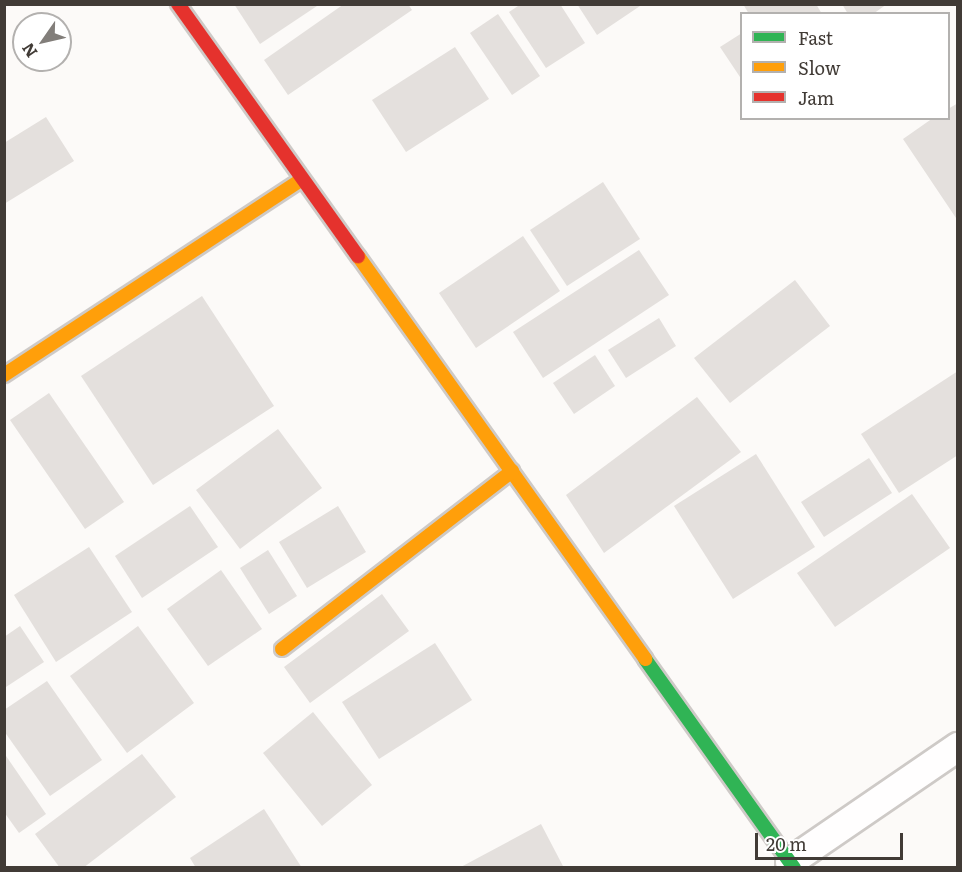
<!DOCTYPE html>
<style>
body{margin:0}
#map{position:relative;width:962px;height:872px;overflow:hidden;background:#fcfaf8;font-family:Literata,serif}
div>[style]{position:absolute}
[style*='--x']{left:calc(var(--x)*1px);top:calc(var(--y)*1px);width:calc(var(--w)*1px);rotate:calc(var(--a)*1deg)}
.building>*{inset:0;background:#e4e0dd}
.roads{filter:drop-shadow(2px 0 #cecac7) drop-shadow(-2px 0 #cecac7) drop-shadow(0 2px #cecac7) drop-shadow(0 -2px #cecac7)}
.lane>*{height:28px;margin:-14px;padding:0 14px;transform-origin:14px;border-radius:14px;background:#fffefe}
.fast>*{height:14px;margin:-7px;padding:0 7px;transform-origin:7px;border-radius:7px;background:#30b455}
.slow>*{height:14px;margin:-7px;padding:0 7px;transform-origin:7px;border-radius:7px;background:#ff9f0a}
.jam>*{height:14px;margin:-7px;padding:0 7px;transform-origin:7px;border-radius:7px;background:#e5322d}
span{translate:-50% -50%;white-space:nowrap;text-align:center;line-height:1.15;-webkit-text-stroke:4.5px #fff;paint-order:stroke}
.frame{position:absolute;inset:0;border:6px solid #413b36;pointer-events:none}
.legend{position:absolute;left:740px;top:12px;width:210px;height:108px;box-sizing:border-box;background:#fff;border:2px solid #b3b1af;margin:0;padding:8px 10px;list-style:none;font-size:18px;color:#413b36}
.legend li{display:flex;align-items:center;gap:12px;height:30px}
.legend b{width:30px;border:2px solid #b3b1af}
.north{position:absolute;left:12px;top:12px;width:60px;height:60px;box-sizing:border-box;background:#fff;border:2px solid #b3b1af;border-radius:50%;rotate:236deg;font-size:16px;font-weight:700;line-height:24px;text-align:center;color:#413b36}
.north::after{content:'';display:block;margin:auto;width:21px;height:27px;background:#827e7a;clip-path:polygon(50% 0,100% 100%,50% 72%,0 100%)}
.scale{position:absolute;left:755px;top:833px;width:148px;height:27px;box-sizing:border-box;border:3px solid #413b36;border-top:0;padding-left:8px;font-size:18px;line-height:21px;white-space:nowrap;color:#413b36;-webkit-text-stroke:4px #fff;paint-order:stroke}
</style>
<div id="map">
<div class="building">
<div style="clip-path:polygon(234px 4px,320px 4px,260px 44px)"></div>
<div style="clip-path:polygon(344px 4px,408px 4px,412px 10px,288px 95px,264px 60px)"></div>
<div style="clip-path:polygon(521px 4px,560px 4px,585px 43px,546px 68px,509px 12px)"></div>
<div style="clip-path:polygon(577px 4px,643px 4px,597px 35px)"></div>
<div style="clip-path:polygon(743px 4px,816px 4px,822px 14px,749px 14px)"></div>
<div style="clip-path:polygon(842px 4px,887px 4px,873px 14px,848px 14px)"></div>
<div style="clip-path:polygon(498px 14px,540px 76px,512px 95px,470px 33px)"></div>
<div style="clip-path:polygon(742px 33px,742px 80px,720px 47px)"></div>
<div style="clip-path:polygon(455px 47px,489px 99px,406px 152px,372px 100px)"></div>
<div style="clip-path:polygon(958px 103px,958px 221px,903px 139px,933px 118px,948px 118px,948px 109px)"></div>
<div style="clip-path:polygon(46px 117px,74px 161px,4px 204px,4px 143px)"></div>
<div style="clip-path:polygon(603px 182px,640px 239px,567px 286px,530px 230px)"></div>
<div style="clip-path:polygon(523px 236px,560px 291px,476px 348px,439px 293px)"></div>
<div style="clip-path:polygon(639px 250px,669px 295px,543px 378px,513px 332px)"></div>
<div style="clip-path:polygon(795px 280px,830px 326px,730px 403px,694px 358px)"></div>
<div style="clip-path:polygon(202px 296px,274px 406px,153px 485px,81px 376px)"></div>
<div style="clip-path:polygon(659px 318px,676px 346px,626px 378px,608px 350px)"></div>
<div style="clip-path:polygon(595px 355px,615px 386px,574px 414px,553px 383px)"></div>
<div style="clip-path:polygon(958px 371px,958px 455px,899px 493px,861px 434px)"></div>
<div style="clip-path:polygon(49px 393px,124px 502px,85px 529px,10px 420px)"></div>
<div style="clip-path:polygon(697px 397px,741px 452px,604px 553px,566px 495px)"></div>
<div style="clip-path:polygon(278px 429px,322px 488px,240px 549px,196px 490px)"></div>
<div style="clip-path:polygon(756px 454px,815px 547px,733px 599px,674px 506px)"></div>
<div style="clip-path:polygon(869px 458px,892px 493px,824px 537px,801px 502px)"></div>
<div style="clip-path:polygon(912px 494px,950px 548px,835px 627px,797px 573px)"></div>
<div style="clip-path:polygon(190px 506px,218px 547px,142px 598px,115px 556px)"></div>
<div style="clip-path:polygon(338px 506px,366px 552px,307px 588px,279px 542px)"></div>
<div style="clip-path:polygon(89px 547px,132px 612px,56px 662px,14px 595px)"></div>
<div style="clip-path:polygon(268px 550px,297px 596px,269px 614px,240px 568px)"></div>
<div style="clip-path:polygon(221px 570px,262px 629px,208px 666px,167px 609px)"></div>
<div style="clip-path:polygon(382px 594px,409px 631px,310px 703px,284px 667px)"></div>
<div style="clip-path:polygon(20px 626px,44px 662px,6px 687px,4px 637px)"></div>
<div style="clip-path:polygon(138px 626px,194px 703px,127px 753px,70px 676px)"></div>
<div style="clip-path:polygon(435px 643px,472px 700px,379px 759px,342px 702px)"></div>
<div style="clip-path:polygon(47px 681px,102px 760px,50px 796px,4px 731px,4px 710px)"></div>
<div style="clip-path:polygon(313px 712px,372px 785px,322px 826px,263px 753px)"></div>
<div style="clip-path:polygon(4px 753px,46px 814px,19px 833px,4px 812px)"></div>
<div style="clip-path:polygon(142px 754px,176px 797px,83px 868px,60px 868px,35px 834px)"></div>
<div style="clip-path:polygon(264px 809px,302px 868px,196px 868px,190px 858px)"></div>
<div style="clip-path:polygon(541px 824px,564px 868px,459px 868px)"></div>
</div>
<div class="roads">
<div class="lane">
<div style="--x:790;--y:862;--w:204;--a:-34.4"></div>
</div>
<div class="fast">
<div style="--x:645;--y:659;--w:257;--a:54.5"></div>
</div>
<div class="slow">
<div style="--x:358;--y:256;--w:495;--a:54.5"></div>
<div style="--x:4;--y:375;--w:355;--a:-33.3"></div>
<div style="--x:282;--y:649;--w:291;--a:-37.7"></div>
</div>
<div class="jam">
<div style="--x:178;--y:4;--w:310;--a:54.5"></div>
</div>
</div>
<div class="frame"></div>
<ul class="legend">
<li><b style="height:8px;background:#30b455"></b>Fast</li>
<li><b style="height:8px;background:#ff9f0a"></b>Slow</li>
<li><b style="height:8px;background:#e5322d"></b>Jam</li>
</ul>
<div class="north">N</div>
<div class="scale">20 m</div>
</div>
